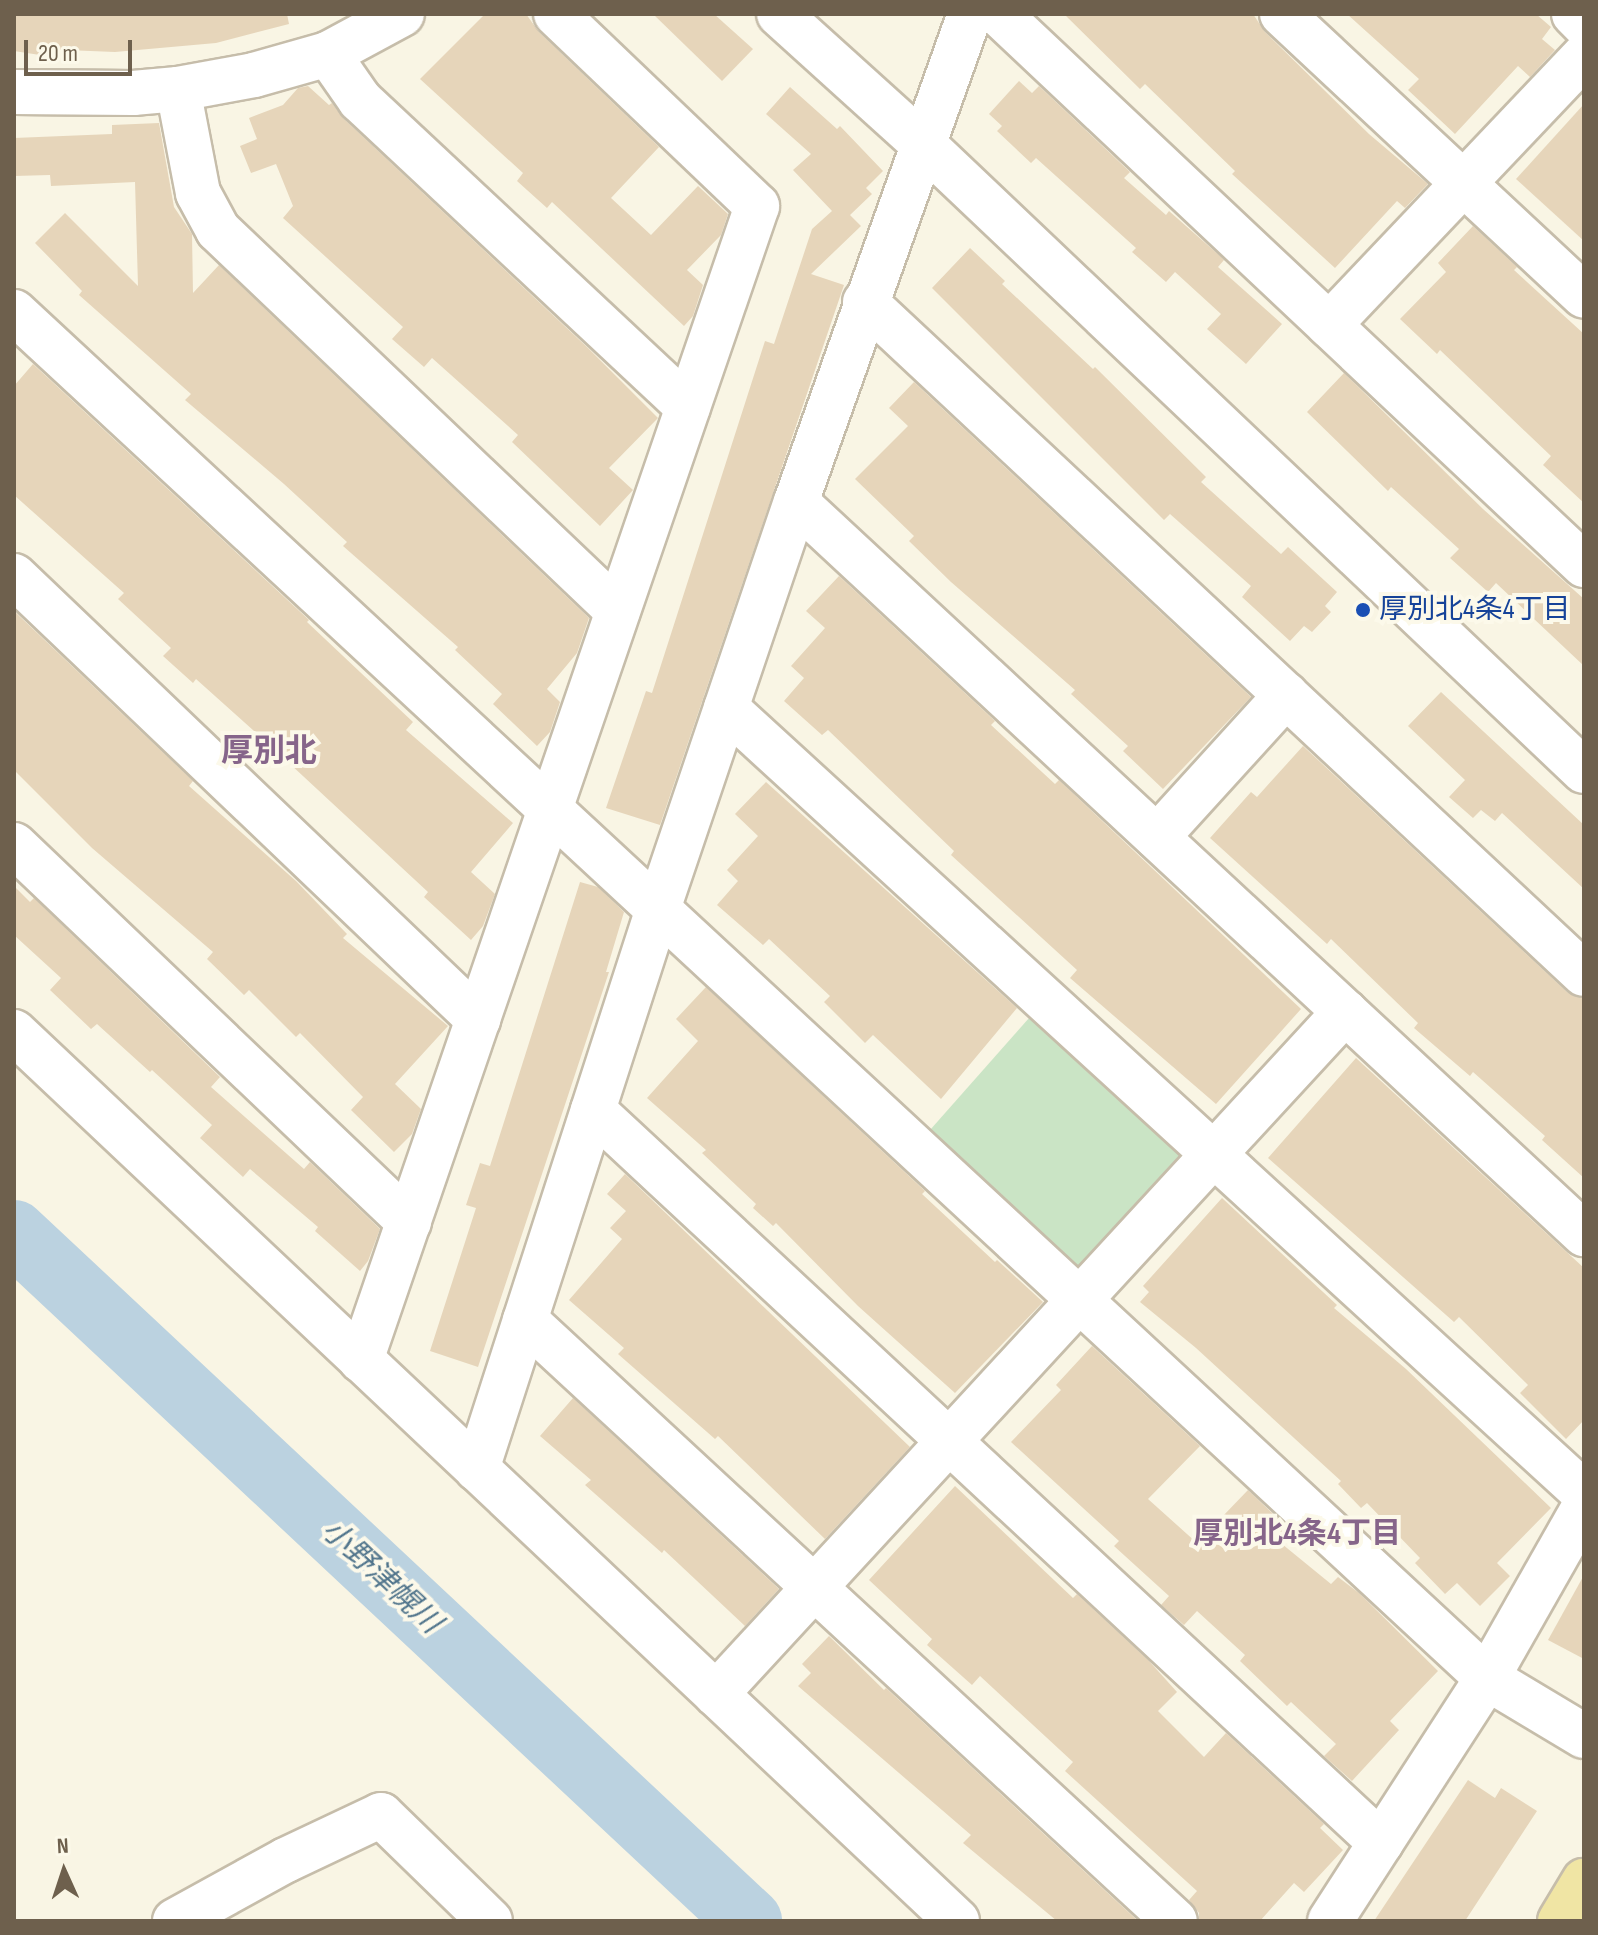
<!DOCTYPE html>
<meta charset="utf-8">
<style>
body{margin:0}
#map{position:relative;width:1598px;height:1935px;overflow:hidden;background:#f9f5e4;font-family:"Sofia Sans Condensed","Noto Sans JP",sans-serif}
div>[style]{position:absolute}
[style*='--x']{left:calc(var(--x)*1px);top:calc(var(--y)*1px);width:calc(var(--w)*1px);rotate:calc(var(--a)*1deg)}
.green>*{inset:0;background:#cae4c5}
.river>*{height:66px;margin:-33px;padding:0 33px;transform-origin:33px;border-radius:33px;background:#bbd2e0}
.building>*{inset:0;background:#e6d5ba}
.roads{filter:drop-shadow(2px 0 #c6bdaa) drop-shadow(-2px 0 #c6bdaa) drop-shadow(0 2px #c6bdaa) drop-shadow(0 -2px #c6bdaa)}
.minor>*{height:44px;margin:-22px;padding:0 22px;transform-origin:22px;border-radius:22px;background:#fff}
.major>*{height:44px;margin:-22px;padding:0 22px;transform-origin:22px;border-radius:22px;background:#f0e5a4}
.dots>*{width:22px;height:22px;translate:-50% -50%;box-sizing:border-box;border:4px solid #fcf9ea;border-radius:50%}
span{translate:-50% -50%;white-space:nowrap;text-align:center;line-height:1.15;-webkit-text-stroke:8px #fcf9ea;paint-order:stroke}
.transit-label{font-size:28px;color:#164399}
.left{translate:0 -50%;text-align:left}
.neighbourhood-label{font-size:30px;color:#86658a;font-weight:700}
.water-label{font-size:30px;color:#51758c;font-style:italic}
.quarter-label{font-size:32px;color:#86658a;font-weight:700}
.frame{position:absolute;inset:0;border:16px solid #6e604d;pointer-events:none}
.north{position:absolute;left:24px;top:1831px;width:80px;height:80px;-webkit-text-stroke:6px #fcf9ea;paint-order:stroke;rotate:357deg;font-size:22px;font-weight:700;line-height:32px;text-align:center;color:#6e604d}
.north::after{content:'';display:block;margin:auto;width:28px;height:36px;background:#6e604d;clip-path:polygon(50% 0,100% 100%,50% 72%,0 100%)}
.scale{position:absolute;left:24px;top:40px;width:108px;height:36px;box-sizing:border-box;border:4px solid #6e604d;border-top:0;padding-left:10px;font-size:24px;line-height:28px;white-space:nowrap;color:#6e604d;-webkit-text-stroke:6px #fcf9ea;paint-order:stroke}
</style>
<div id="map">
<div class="green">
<div style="clip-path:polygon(1045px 1000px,1214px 1155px,1080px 1300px,915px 1147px)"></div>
</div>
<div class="river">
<div style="--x:14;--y:1233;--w:1007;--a:43.11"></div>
</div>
<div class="building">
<div style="clip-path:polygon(14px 14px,287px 14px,289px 24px,216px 43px,115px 52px,41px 49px,40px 55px,14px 51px)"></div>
<div style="clip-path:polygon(485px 14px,526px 14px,539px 32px,659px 147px,611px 198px,651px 235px,698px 186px,728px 214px,721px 235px,687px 270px,703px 285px,693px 316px,684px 326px,552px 202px,547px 208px,517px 181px,523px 173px,420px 79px)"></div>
<div style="clip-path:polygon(653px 14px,714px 14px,753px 49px,722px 81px)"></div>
<div style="clip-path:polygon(1064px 14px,1253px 14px,1265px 32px,1369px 134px,1428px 184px,1405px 208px,1397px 201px,1335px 268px,1232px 174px,1235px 171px,1145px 84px,1140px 89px)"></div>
<div style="clip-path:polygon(1347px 14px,1536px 14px,1551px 27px,1542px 39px,1555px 50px,1530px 77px,1518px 66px,1455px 134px,1408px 90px,1419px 79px)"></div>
<div style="clip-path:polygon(1019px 81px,1032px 93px,1039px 86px,1130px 172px,1124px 178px,1166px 215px,1169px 211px,1220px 256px,1224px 260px,1218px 267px,1282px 324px,1246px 364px,1207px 329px,1221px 314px,1175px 272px,1166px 282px,1132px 252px,1136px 248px,1036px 158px,1031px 163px,997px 131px,1002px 126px,989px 114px)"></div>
<div style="clip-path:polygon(308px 86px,329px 105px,332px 103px,343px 118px,588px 348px,658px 418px,609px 468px,633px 490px,600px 526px,512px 442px,518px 435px,432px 358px,424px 367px,392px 339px,403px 327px,283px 218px,293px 206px,276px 164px,251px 173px,240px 146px,257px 139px,249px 118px,283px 105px,298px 88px)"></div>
<div style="clip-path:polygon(790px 87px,837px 129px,840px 126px,883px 171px,866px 188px,872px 194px,850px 215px,861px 226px,811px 274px,844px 285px,660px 825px,606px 808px,646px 691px,652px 693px,765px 341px,774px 344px,812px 229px,832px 211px,793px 170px,811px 154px,766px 114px)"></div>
<div style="clip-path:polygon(1584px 104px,1584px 241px,1516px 179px)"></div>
<div style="clip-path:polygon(159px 123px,174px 207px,192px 234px,193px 293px,219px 265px,589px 618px,577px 653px,547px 689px,560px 702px,550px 732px,537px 746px,493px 704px,502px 694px,455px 650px,458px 647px,343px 546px,347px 542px,284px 484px,185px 400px,191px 394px,79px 295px,82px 291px,35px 243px,65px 213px,138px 286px,135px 182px,51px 186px,50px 175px,14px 176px,14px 138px,112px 134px,112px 125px)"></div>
<div style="clip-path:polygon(1473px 226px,1517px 267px,1514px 270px,1584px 334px,1584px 503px,1543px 465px,1551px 456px,1440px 350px,1437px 354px,1400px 319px,1446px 272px,1438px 263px)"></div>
<div style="clip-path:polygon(970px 248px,1005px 281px,1002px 284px,1093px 369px,1095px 367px,1206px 477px,1201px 482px,1281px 554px,1288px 547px,1337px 592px,1325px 606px,1331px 612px,1312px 632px,1304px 626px,1290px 641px,1242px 597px,1251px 586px,1170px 514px,1164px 520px,932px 288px)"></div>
<div style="clip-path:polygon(33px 364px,309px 620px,307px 622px,413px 722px,406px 730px,513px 823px,471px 872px,495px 894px,483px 926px,471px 940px,424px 897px,428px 892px,262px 738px,196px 679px,193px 683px,163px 656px,171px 648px,118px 599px,124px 593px,14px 495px,14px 386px)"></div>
<div style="clip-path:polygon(1344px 373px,1483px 509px,1584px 599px,1584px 666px,1496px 583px,1488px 592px,1450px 558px,1459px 549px,1391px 487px,1388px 491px,1307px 412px)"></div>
<div style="clip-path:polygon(914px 382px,1251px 697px,1163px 789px,1123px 751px,1128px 746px,1071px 694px,1075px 690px,951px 582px,909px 541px,914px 536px,855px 479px,908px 426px,889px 408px)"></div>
<div style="clip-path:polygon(839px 576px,995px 721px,991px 725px,1055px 784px,1059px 780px,1301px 1009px,1216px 1104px,1070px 978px,1077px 970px,951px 855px,954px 851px,828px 730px,822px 735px,784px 701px,804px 678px,791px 666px,825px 628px,806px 611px)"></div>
<div style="clip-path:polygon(14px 611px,193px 781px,189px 786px,296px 881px,347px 934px,343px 938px,448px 1026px,395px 1084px,421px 1109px,412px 1134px,394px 1152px,351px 1110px,363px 1097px,300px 1033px,296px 1037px,249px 990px,244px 995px,207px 959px,213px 952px,92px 848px,14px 770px)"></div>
<div style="clip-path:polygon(1441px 692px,1584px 825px,1584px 889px,1502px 813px,1495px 821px,1481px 810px,1473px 818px,1449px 797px,1465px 780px,1408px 726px)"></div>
<div style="clip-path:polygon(1303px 746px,1567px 992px,1584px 999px,1584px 1178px,1542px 1140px,1545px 1136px,1473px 1072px,1470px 1076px,1414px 1028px,1418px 1023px,1331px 939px,1327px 944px,1210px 838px,1251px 792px,1257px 797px)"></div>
<div style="clip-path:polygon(766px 782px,1017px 1008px,941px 1099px,873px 1035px,865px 1043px,824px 1002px,830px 996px,769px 939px,763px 945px,717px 905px,738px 881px,727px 870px,758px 836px,735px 814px)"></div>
<div style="clip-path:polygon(580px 882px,598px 887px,624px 912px,606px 972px,609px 972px,478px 1367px,430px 1351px,476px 1208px,466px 1205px,480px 1163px,490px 1166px)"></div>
<div style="clip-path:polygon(14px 886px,30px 902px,34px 898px,220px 1077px,211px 1087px,304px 1169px,310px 1162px,380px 1229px,368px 1261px,360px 1271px,315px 1231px,318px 1227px,250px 1169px,243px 1177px,200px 1138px,212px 1125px,152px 1070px,150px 1072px,97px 1024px,91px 1029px,50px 990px,61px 978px,14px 935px)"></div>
<div style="clip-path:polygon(706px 987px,925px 1191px,922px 1194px,995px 1262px,997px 1260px,1043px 1302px,955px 1393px,858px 1306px,776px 1223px,773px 1226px,753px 1208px,756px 1204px,702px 1153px,706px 1150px,647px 1098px,698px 1041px,676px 1019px)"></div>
<div style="clip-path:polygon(1356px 1058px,1584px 1268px,1584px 1420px,1566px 1439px,1520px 1393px,1528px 1385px,1459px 1317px,1454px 1322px,1268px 1158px)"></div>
<div style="clip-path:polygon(625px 1174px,910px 1447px,825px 1539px,718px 1436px,715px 1439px,618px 1354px,624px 1348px,569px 1300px,622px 1239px,610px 1228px,626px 1211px,607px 1194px)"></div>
<div style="clip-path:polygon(1222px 1198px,1337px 1305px,1334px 1308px,1406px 1369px,1551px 1508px,1497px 1563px,1510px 1576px,1480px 1606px,1457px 1583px,1445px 1594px,1415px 1563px,1420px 1558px,1367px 1503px,1361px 1508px,1338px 1484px,1341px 1481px,1196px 1348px,1140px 1302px,1149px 1292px,1143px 1286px)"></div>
<div style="clip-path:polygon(1092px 1346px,1200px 1446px,1148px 1499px,1197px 1543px,1248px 1490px,1293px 1533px,1282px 1544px,1331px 1584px,1338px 1577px,1359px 1593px,1438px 1671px,1390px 1721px,1399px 1730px,1352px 1781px,1324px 1756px,1336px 1744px,1291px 1702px,1287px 1706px,1240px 1661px,1245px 1655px,1197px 1611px,1184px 1625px,1161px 1605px,1169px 1596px,1114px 1546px,1119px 1541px,1011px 1442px,1061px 1390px,1056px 1385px)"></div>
<div style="clip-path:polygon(573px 1398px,779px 1589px,745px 1626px,664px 1550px,662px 1553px,585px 1485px,591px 1480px,540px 1436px)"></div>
<div style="clip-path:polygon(955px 1486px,1073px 1598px,1077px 1594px,1149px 1661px,1177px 1692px,1158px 1711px,1204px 1757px,1226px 1733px,1324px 1824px,1320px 1828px,1343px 1850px,1304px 1892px,1294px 1883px,1260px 1921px,1199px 1921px,1199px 1913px,1189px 1900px,1197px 1891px,1065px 1771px,1073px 1762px,980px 1676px,972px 1685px,927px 1645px,932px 1639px,869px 1580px)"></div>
<div style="clip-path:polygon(1584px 1575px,1584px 1659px,1548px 1640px)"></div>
<div style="clip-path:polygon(829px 1636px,884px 1690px,886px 1688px,1138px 1921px,1057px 1921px,963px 1843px,971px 1835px,798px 1686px,811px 1673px,802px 1664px)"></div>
<div style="clip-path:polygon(1468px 1780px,1495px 1798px,1501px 1788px,1537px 1811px,1465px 1921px,1374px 1921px)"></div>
</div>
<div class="roads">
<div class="minor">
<div style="--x:779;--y:14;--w:194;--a:42.1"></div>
<div style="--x:923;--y:144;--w:911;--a:43.49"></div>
<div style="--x:999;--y:14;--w:804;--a:43.29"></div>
<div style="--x:1282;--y:14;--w:413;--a:43"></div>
<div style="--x:1574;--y:14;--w:14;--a:45"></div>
<div style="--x:328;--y:54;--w:56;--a:55.2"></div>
<div style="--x:360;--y:100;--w:449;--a:43.1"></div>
<div style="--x:178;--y:89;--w:106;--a:79.1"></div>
<div style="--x:198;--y:193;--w:42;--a:61.6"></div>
<div style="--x:218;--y:230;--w:552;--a:43.61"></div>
<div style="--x:14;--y:92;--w:119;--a:0.5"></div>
<div style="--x:133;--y:93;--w:45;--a:-5.1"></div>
<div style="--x:178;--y:89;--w:77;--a:-10.4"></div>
<div style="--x:254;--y:75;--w:77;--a:-15.8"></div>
<div style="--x:328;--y:54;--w:84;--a:-28.4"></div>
<div style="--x:865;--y:302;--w:984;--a:43.06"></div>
<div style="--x:14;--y:312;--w:2009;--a:42.84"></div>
<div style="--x:1487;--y:1678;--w:113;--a:30.9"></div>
<div style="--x:1329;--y:325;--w:371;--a:-46.5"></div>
<div style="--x:796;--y:502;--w:1076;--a:42.89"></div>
<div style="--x:14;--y:576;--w:642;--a:43.67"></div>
<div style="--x:726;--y:708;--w:1163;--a:42.46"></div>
<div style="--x:1157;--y:837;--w:192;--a:-47.7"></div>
<div style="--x:14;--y:845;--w:546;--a:43.66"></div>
<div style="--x:14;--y:1032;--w:1296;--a:43.31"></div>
<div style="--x:593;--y:1110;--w:1076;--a:42.93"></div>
<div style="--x:525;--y:1320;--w:885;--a:42.76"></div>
<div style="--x:361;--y:1360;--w:1220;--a:-71.06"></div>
<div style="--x:757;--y:206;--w:278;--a:-136.3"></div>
<div style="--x:477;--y:1469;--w:589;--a:-72.09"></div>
<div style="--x:658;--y:909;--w:430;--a:-71.3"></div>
<div style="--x:796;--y:502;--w:518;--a:-70.38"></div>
<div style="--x:716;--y:1694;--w:928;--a:-47.32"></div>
<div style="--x:175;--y:1921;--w:127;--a:-28.8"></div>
<div style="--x:286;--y:1860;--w:105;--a:-25.3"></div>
<div style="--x:381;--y:1815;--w:152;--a:44.2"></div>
<div style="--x:1330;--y:1921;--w:289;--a:-57.1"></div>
<div style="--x:1487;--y:1678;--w:197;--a:-60.4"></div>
</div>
<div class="major">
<div style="--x:1560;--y:1921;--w:47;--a:-59"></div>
</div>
</div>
<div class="dots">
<div style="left:1363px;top:610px;background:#1a4fb4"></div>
</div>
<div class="transit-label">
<span class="left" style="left:1379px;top:610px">厚別北4条4丁目</span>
</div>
<div class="neighbourhood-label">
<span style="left:1297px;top:1534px">厚別北4条4丁目</span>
</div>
<div class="water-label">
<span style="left:381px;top:1577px;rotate:43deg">小野津幌川</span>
</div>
<div class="quarter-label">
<span style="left:269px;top:752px">厚別北</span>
</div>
<div class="frame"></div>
<div class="north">N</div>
<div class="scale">20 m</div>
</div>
